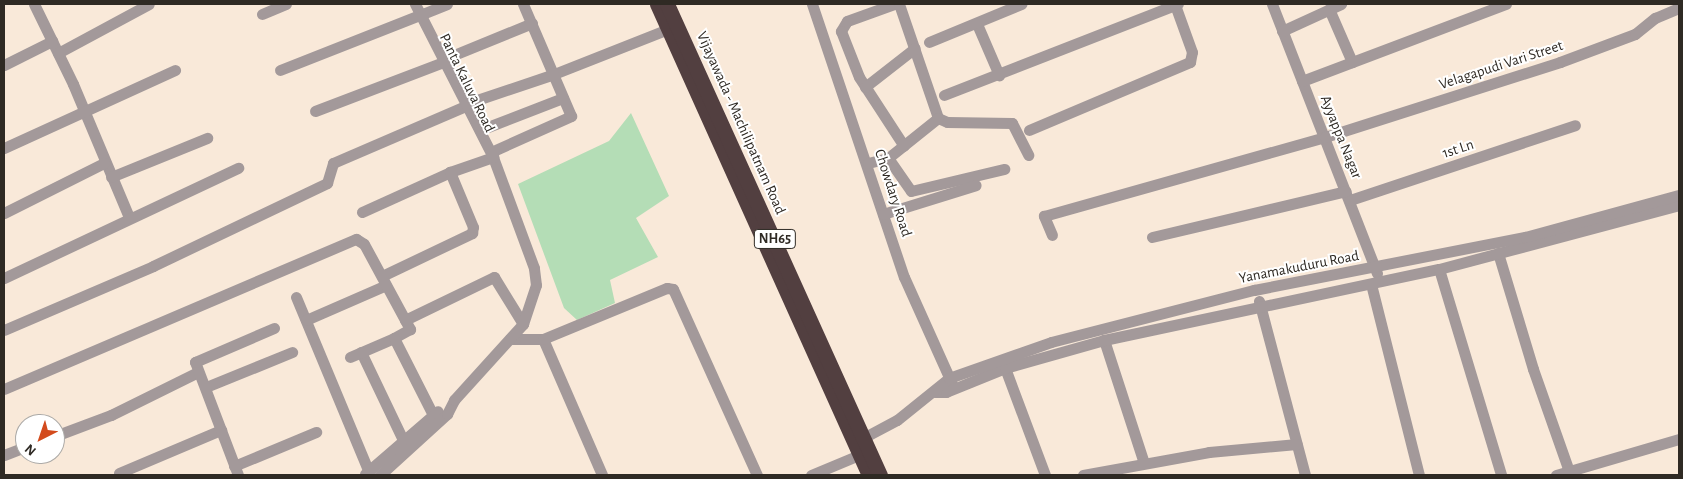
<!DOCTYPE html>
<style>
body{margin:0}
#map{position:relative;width:1683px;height:479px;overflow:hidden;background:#f9e9d9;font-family:"Alegreya Sans",sans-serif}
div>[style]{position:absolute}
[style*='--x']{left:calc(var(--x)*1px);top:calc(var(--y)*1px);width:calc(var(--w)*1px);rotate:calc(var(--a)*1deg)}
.green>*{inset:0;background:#b4ddb6}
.minor>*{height:11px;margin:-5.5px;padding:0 5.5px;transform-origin:5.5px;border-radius:5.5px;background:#a3999a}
.highway>*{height:15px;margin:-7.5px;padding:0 7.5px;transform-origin:7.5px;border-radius:7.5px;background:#523f40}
span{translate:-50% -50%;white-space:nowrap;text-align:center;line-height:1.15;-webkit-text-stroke:4px #fff;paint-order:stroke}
.shield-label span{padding:1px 4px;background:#fff;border:1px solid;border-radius:4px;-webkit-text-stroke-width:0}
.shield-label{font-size:14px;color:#2f2a24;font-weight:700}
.street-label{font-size:15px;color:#2f2a24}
.frame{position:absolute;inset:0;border:5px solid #2f2a24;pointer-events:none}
.north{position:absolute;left:15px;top:414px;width:50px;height:50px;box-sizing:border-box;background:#fff;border:1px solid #acaaa7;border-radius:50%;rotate:221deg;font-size:14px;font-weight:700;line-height:20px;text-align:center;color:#2f2a24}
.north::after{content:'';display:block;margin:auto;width:18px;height:22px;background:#d34b1d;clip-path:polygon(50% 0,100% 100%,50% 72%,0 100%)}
</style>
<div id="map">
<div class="green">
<div style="clip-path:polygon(631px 113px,669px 196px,636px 218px,658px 257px,610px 280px,615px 303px,577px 320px,564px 308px,518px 184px,609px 141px)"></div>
</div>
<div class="minor">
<div style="--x:34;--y:4;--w:89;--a:64"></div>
<div style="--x:73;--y:84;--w:144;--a:67.2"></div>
<div style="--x:812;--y:4;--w:288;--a:71.4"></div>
<div style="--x:904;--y:277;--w:117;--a:65.8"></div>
<div style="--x:894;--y:4;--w:50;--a:160.1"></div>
<div style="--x:847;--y:21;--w:12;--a:121"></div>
<div style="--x:841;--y:31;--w:49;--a:68.6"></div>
<div style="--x:859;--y:77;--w:82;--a:56.9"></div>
<div style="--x:899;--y:4;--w:120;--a:71.1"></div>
<div style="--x:938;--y:118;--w:10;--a:24"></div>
<div style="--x:947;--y:122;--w:65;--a:0.9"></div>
<div style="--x:1012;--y:123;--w:36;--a:63"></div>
<div style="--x:1272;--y:4;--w:289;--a:68.7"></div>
<div style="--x:1329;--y:9;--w:58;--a:66.5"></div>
<div style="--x:262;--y:14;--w:26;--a:-23"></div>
<div style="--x:420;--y:15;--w:29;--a:-22"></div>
<div style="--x:977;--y:24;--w:56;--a:66.7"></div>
<div style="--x:1282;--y:31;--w:65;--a:-24.6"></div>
<div style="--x:929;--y:42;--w:100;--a:-22.4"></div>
<div style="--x:58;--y:53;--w:103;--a:-28.3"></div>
<div style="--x:444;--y:59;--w:95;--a:-22.2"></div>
<div style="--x:4;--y:65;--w:54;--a:-26.6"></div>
<div style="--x:280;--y:70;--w:147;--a:-21.5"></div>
<div style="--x:1302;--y:81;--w:218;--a:-20.7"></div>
<div style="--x:865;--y:87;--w:63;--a:-38"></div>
<div style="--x:944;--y:95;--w:251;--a:-21.3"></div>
<div style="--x:468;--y:103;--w:91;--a:-18.6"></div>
<div style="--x:554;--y:74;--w:123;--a:-21.5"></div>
<div style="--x:315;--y:111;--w:135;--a:-20.9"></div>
<div style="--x:480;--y:130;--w:89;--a:-21.1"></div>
<div style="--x:1029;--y:130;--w:175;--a:-22.9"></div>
<div style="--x:1190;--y:62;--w:10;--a:-79"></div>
<div style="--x:1192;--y:52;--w:50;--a:-109.9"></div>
<div style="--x:4;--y:148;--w:188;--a:-24.5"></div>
<div style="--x:491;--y:152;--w:88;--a:-24.2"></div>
<div style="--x:571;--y:116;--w:122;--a:-113.2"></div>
<div style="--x:888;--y:158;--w:40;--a:55.1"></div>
<div style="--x:911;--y:191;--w:96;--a:-13.3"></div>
<div style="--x:868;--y:163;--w:21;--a:-14"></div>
<div style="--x:888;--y:158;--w:64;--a:-38.7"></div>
<div style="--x:111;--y:177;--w:104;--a:-22.1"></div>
<div style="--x:1350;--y:200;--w:237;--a:-18.4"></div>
<div style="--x:362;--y:212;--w:97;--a:-24.4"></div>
<div style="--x:450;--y:172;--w:46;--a:-19.2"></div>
<div style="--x:4;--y:213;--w:112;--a:-26.6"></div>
<div style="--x:883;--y:214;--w:97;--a:-17.3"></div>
<div style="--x:1052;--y:235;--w:21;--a:-113"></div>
<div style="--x:1044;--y:216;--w:292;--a:-15.7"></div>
<div style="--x:1325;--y:137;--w:247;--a:-17.7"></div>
<div style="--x:1560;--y:62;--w:80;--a:-20.5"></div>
<div style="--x:1635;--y:34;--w:26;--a:-39"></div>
<div style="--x:1655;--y:18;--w:26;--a:-23"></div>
<div style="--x:1152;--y:237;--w:199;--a:-13.3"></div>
<div style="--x:1498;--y:253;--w:121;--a:73.2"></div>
<div style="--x:1533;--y:369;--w:108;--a:70.6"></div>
<div style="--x:1439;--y:269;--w:215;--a:73.2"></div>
<div style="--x:382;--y:276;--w:100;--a:-25.5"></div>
<div style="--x:472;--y:233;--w:6;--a:-81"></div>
<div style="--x:473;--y:227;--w:60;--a:-112.7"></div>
<div style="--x:4;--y:278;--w:259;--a:-25.2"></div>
<div style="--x:1371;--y:284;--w:197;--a:75.9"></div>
<div style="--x:296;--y:297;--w:193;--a:67.4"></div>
<div style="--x:1259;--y:301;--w:180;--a:75.2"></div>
<div style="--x:306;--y:320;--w:87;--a:-23.6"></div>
<div style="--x:405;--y:320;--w:99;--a:-25.8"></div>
<div style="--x:494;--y:277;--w:55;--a:58.3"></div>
<div style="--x:4;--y:330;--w:162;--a:-23.2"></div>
<div style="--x:153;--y:266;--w:193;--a:-25.5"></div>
<div style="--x:327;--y:183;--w:21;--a:-73"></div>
<div style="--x:333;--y:163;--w:142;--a:-23.3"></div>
<div style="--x:510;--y:339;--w:33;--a:0"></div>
<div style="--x:543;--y:339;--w:148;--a:66.5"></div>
<div style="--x:543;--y:339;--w:134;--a:-22.4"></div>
<div style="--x:667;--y:288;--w:6;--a:9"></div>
<div style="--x:673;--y:289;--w:204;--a:65.7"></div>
<div style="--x:1104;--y:340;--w:129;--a:72"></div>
<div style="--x:361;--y:352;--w:98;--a:64.5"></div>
<div style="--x:350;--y:357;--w:48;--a:-23.4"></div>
<div style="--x:1005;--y:368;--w:114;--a:69.5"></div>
<div style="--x:206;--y:387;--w:93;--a:-22.1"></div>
<div style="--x:4;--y:389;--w:383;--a:-23.1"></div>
<div style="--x:356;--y:239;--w:9;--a:32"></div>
<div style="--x:364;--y:244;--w:97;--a:61.6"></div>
<div style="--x:410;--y:329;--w:18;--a:151"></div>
<div style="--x:394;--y:338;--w:86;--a:63.1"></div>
<div style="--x:935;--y:392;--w:11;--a:0"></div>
<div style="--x:946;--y:392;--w:64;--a:-22.1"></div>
<div style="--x:1005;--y:368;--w:103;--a:-15.8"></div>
<div style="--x:1104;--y:340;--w:342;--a:-12"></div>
<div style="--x:1439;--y:269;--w:248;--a:-14.9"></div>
<div style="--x:55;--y:436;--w:60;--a:-20.6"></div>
<div style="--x:111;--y:415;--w:97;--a:-26.3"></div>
<div style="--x:863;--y:438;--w:38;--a:-28"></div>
<div style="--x:897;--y:420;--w:67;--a:-38.9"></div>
<div style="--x:949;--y:378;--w:108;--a:-19.4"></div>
<div style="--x:1051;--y:342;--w:210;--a:-14.4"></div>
<div style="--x:1254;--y:290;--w:276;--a:-11.1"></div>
<div style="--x:1525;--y:237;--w:160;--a:-15.3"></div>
<div style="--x:4;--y:455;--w:22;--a:-21"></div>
<div style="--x:234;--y:466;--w:89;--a:-22.5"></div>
<div style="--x:119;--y:473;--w:111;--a:-22.9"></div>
<div style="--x:365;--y:474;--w:96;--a:-40.8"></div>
<div style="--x:238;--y:475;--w:121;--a:-110.8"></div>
<div style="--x:195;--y:362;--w:86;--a:-23.3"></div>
<div style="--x:380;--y:475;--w:91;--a:-42.3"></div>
<div style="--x:447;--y:414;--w:16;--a:-63"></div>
<div style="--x:454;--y:400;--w:103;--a:-47.8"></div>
<div style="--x:523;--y:324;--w:41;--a:-71.6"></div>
<div style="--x:536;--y:285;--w:17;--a:-97"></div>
<div style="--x:534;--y:268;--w:118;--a:-110.3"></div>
<div style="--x:493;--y:157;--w:172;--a:-117"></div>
<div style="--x:811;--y:475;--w:52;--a:-22.6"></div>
<div style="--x:1083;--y:475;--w:128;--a:-10.3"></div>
<div style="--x:1209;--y:452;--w:88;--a:-5.2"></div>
<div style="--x:1556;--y:475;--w:128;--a:-16.3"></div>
</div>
<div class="highway">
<div style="--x:657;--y:4;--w:517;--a:65.77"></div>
<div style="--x:667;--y:4;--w:517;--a:65.67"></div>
</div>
<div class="shield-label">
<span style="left:775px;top:239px">NH65</span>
</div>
<div class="street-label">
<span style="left:1501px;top:65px;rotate:-18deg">Velagapudi Vari Street</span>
<span style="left:467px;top:83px;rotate:64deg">Panta Kaluva Road</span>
<span style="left:741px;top:123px;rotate:66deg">Vijayawada - Machilipatnam Road</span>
<span style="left:1341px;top:137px;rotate:68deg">Ayyappa Nagar</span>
<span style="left:1458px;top:149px;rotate:-18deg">1st Ln</span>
<span style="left:893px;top:193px;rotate:72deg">Chowdary Road</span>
<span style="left:1299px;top:267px;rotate:-11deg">Yanamakuduru Road</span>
</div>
<div class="frame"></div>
<div class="north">N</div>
</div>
